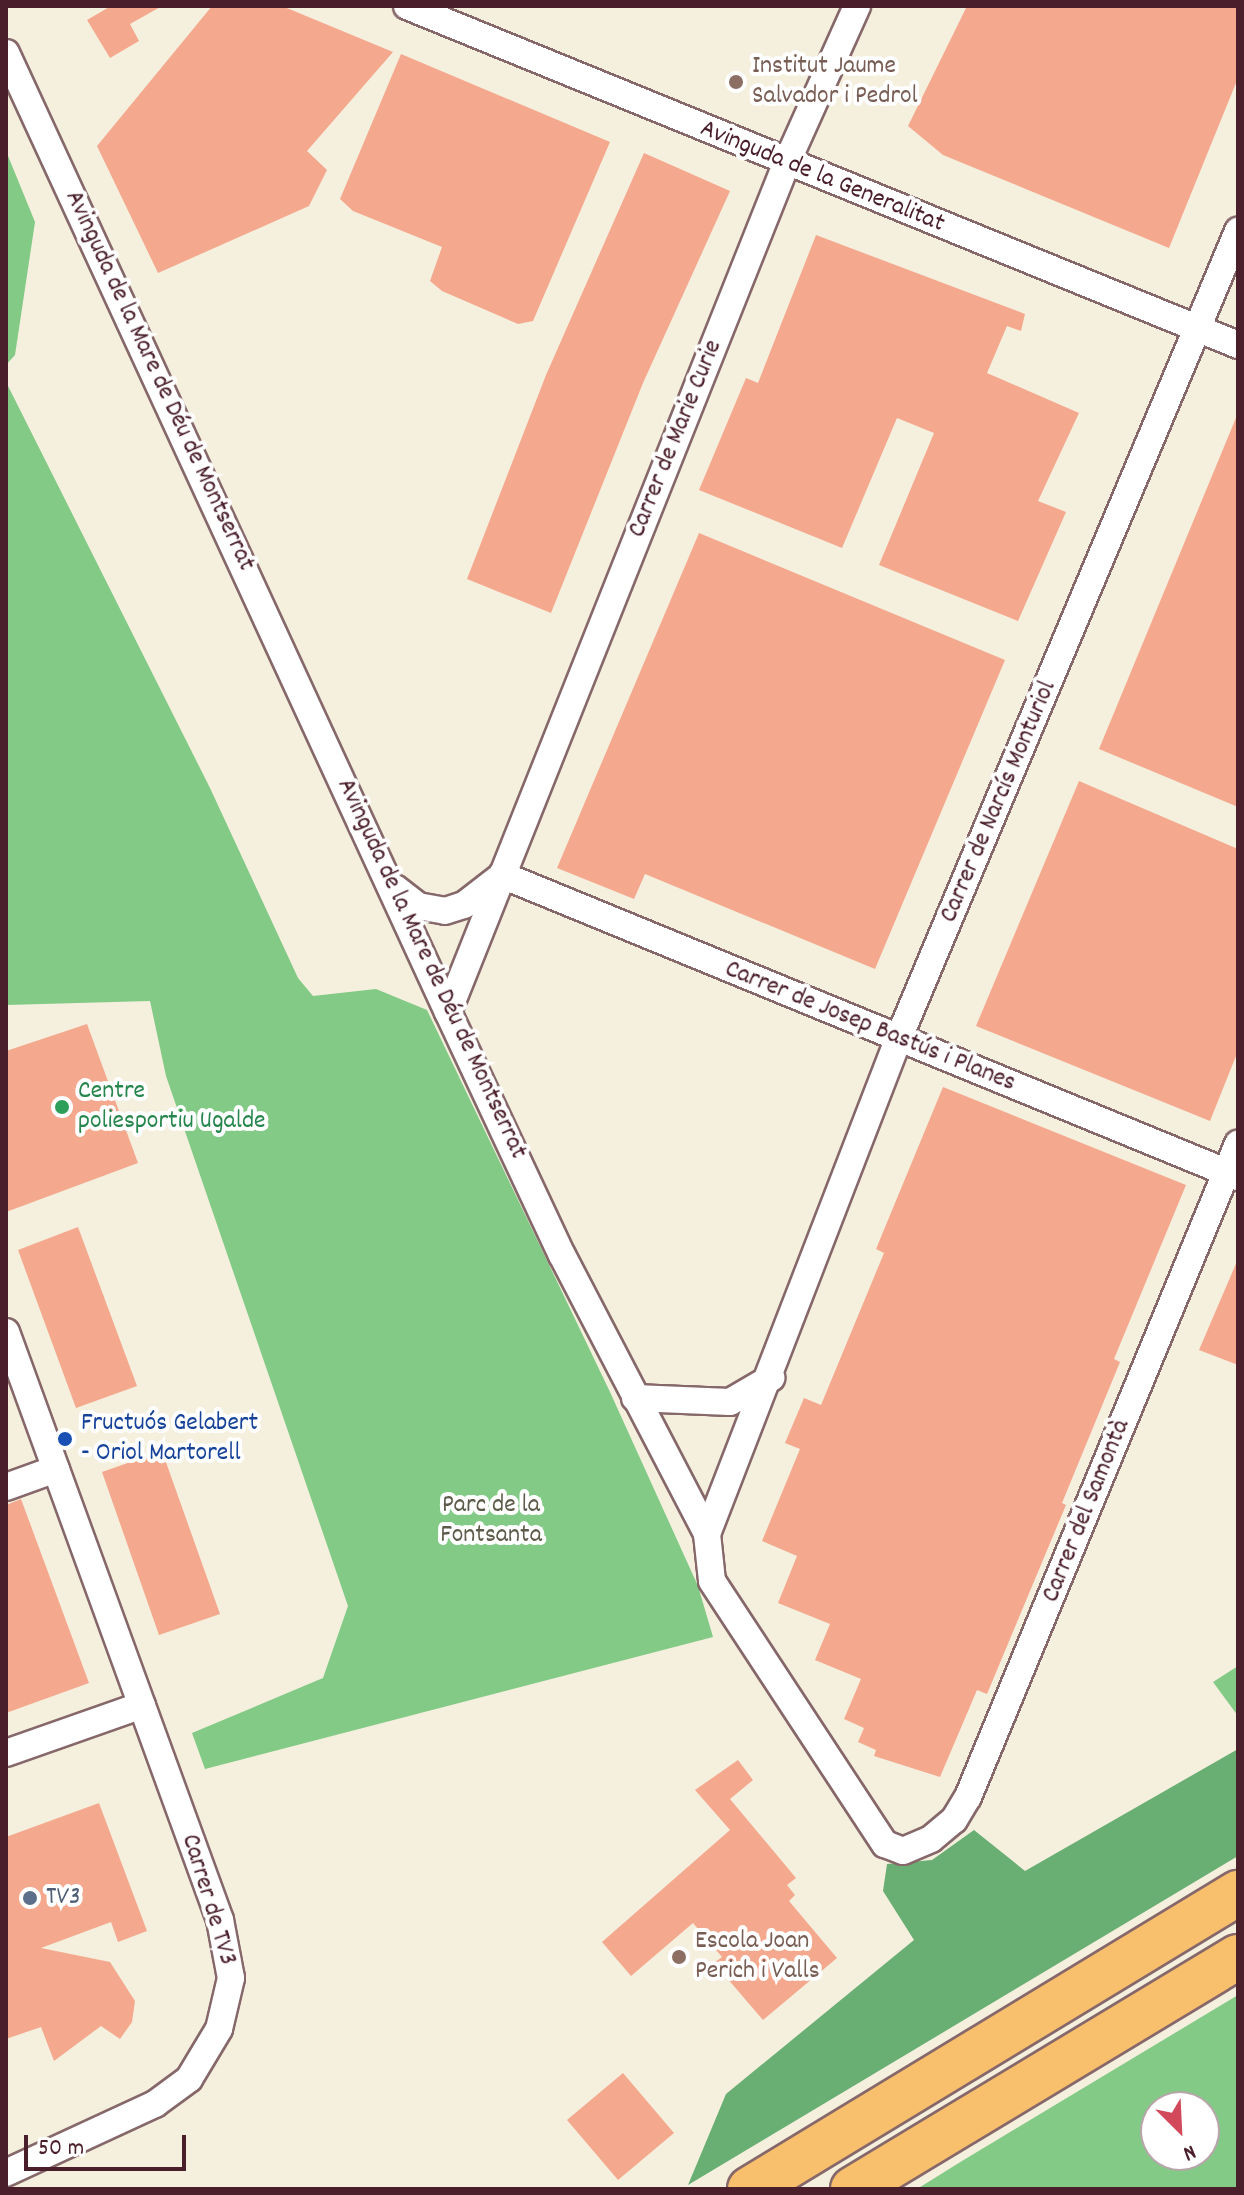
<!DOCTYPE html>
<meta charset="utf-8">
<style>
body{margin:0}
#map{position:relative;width:1244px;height:2195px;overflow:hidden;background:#f5efde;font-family:Dekko,sans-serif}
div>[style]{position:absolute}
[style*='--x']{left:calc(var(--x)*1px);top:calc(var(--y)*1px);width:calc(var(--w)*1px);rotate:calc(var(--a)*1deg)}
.green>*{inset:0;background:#82ca86}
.forest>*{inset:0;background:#69ae73}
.building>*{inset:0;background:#f4a98e}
.roads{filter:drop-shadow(2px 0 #86686a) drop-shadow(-2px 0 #86686a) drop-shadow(0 2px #86686a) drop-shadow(0 -2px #86686a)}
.street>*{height:26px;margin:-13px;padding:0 13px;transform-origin:13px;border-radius:13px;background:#fff}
.highway>*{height:44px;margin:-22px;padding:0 22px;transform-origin:22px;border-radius:22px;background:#f8bf6c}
.dots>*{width:22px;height:22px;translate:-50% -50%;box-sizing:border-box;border:4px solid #fff;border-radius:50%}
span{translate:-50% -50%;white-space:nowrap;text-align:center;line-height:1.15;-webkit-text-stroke:8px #fff;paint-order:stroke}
.education-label{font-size:26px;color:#785e54}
.left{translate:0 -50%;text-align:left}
.street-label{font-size:26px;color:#4a1f2b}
.leisure-label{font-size:26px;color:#27864d}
.transit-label{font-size:26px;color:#164399}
.park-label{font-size:26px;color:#5e5b4b}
.service-label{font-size:26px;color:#4e5e75}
.frame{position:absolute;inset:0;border:8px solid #4a1f2b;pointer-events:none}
.north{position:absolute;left:1140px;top:2091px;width:80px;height:80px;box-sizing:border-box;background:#fff;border:2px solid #b7a5aa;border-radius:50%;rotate:156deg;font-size:22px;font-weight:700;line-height:32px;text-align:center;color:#4a1f2b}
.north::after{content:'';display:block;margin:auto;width:28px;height:36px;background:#d1495b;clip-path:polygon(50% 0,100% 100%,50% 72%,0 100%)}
.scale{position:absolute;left:24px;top:2135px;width:162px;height:36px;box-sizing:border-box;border:4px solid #4a1f2b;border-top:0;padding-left:10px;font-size:24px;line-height:28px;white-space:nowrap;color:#4a1f2b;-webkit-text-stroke:6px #fff;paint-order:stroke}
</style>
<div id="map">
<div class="green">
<div style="clip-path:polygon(6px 151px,35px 222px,15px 355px,6px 365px)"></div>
<div style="clip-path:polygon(6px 382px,210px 788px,298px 978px,313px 996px,376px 989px,427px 1010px,610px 1392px,698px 1586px,713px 1637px,205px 1769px,192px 1733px,323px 1678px,348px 1606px,166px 1076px,150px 1001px,6px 1005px)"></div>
<div style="clip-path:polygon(1238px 1666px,1238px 1716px,1213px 1682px)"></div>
<div style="clip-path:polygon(evenodd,1238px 1995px,1238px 2189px,917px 2189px,962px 2161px,1238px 1995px,1204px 2107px,1204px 2155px,1156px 2155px,1156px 2107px,1204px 2107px)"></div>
</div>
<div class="forest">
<div style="clip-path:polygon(1238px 1749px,1238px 1856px,688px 2185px,726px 2094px,914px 1940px,883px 1891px,887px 1864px,932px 1860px,974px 1830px,1025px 1871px)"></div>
</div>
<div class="building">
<div style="clip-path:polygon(111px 6px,162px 6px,130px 24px,139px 41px,110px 58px,87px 20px)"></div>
<div style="clip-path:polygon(212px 6px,282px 6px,393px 52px,307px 151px,327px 170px,309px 206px,158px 273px,97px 146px)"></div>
<div style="clip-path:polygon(967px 6px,1238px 6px,1238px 78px,1169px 248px,943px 155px,908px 126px)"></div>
<div style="clip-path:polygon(401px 54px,610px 142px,533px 321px,518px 324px,442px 291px,430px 281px,442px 247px,353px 211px,340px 199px)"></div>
<div style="clip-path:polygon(644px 153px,730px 191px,643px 383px,551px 613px,467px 579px,546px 375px)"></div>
<div style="clip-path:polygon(816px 235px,1025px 314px,1021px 331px,1007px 326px,987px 373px,1079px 413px,1038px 501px,1066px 512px,1018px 621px,879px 565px,934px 433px,897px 418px,842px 548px,699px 490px,746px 378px,758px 383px)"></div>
<div style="clip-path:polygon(1238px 413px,1238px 807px,1099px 749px)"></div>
<div style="clip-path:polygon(699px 533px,1005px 660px,875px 969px,645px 874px,634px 899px,557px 868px)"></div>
<div style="clip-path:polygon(1079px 781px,1238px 849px,1238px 1051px,1210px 1121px,976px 1026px)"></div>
<div style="clip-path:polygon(87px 1024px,138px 1163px,6px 1212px,6px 1051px)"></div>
<div style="clip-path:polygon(943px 1087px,1186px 1185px,1114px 1359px,1120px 1362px,1062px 1503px,1066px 1505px,987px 1694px,977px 1690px,940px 1777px,874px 1756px,876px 1750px,858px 1742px,864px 1728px,844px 1719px,861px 1679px,815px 1660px,830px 1624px,778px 1603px,797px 1556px,762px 1541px,800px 1449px,785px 1443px,804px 1398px,821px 1405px,884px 1253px,876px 1249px)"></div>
<div style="clip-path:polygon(78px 1227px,137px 1386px,76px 1408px,18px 1250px)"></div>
<div style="clip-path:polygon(1238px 1259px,1238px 1365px,1199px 1350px)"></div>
<div style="clip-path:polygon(162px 1451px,220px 1614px,159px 1635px,102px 1472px)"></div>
<div style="clip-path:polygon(21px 1499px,89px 1683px,6px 1713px,6px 1505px)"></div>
<div style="clip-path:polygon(738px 1760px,753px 1780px,730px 1799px,796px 1878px,787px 1885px,795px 1895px,789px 1901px,837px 1958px,763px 2020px,714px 1963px,722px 1957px,693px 1923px,631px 1976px,602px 1942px,730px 1830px,695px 1790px)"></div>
<div style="clip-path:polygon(99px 1803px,147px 1931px,118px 1942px,111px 1922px,41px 1948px,110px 1962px,135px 2001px,132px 2022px,120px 2039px,101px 2026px,54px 2061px,41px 2027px,6px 2039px,6px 1837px)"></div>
<div style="clip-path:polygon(623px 2073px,674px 2133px,618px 2180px,567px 2120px)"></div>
</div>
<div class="roads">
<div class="street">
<div style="--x:407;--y:6;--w:897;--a:22.19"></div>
<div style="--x:6;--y:53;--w:1056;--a:65.26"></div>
<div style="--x:448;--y:1012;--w:268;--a:64.9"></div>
<div style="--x:562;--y:1255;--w:314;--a:62.5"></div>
<div style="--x:707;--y:1534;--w:47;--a:83.9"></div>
<div style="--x:712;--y:1581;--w:315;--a:56.7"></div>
<div style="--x:885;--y:1844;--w:19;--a:21"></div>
<div style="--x:903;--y:1851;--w:30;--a:-23"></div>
<div style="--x:931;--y:1839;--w:30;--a:-40"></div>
<div style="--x:954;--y:1820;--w:27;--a:-59"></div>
<div style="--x:968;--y:1797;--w:707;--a:-67.54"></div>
<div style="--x:502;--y:875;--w:796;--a:22.31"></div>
<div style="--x:395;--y:888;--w:29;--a:38"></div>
<div style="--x:418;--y:906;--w:27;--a:10"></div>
<div style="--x:445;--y:911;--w:20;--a:-18"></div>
<div style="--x:464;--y:905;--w:44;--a:-37.6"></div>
<div style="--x:448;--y:1012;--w:915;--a:-68.26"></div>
<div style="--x:787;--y:162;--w:171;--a:-65.8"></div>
<div style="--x:6;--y:1332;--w:626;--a:70"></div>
<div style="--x:220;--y:1920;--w:59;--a:79.3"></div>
<div style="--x:231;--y:1978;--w:52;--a:103.2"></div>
<div style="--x:219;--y:2029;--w:58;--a:121"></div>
<div style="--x:189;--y:2079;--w:42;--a:143.7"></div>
<div style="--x:155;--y:2104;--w:164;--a:155.2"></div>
<div style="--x:635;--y:1398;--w:95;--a:2.4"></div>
<div style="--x:730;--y:1402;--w:48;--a:-30.3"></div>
<div style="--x:6;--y:1487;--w:53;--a:-19.8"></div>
<div style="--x:707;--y:1534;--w:530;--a:-68.86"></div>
<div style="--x:898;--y:1040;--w:878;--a:-67.2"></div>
<div style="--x:6;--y:1753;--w:144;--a:-19.4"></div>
</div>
<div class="highway">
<div style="--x:750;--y:2189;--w:571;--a:-31.24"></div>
<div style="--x:853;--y:2189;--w:449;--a:-31.1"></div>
</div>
</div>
<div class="dots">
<div style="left:736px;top:82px;background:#8d6e63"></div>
<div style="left:62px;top:1107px;background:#2e9e5b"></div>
<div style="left:65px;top:1439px;background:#1a4fb4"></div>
<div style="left:30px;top:1898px;background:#5c6f8a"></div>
<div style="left:679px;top:1957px;background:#8d6e63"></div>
</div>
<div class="education-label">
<span class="left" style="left:752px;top:82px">Institut Jaume<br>Salvador i Pedrol</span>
<span class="left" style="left:695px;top:1957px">Escola Joan<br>Perich i Valls</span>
</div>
<div class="street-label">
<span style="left:822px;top:177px;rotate:22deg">Avinguda de la Generalitat</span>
<span style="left:159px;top:381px;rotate:65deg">Avinguda de la Mare de Déu de Montserrat</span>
<span style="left:676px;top:439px;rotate:-68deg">Carrer de Marie Curie</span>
<span style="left:999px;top:802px;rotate:-67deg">Carrer de Narcís Monturiol</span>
<span style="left:431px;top:969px;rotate:65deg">Avinguda de la Mare de Déu de Montserrat</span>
<span style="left:870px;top:1027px;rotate:22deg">Carrer de Josep Bastús i Planes</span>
<span style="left:1087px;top:1511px;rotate:-68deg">Carrer del Samontà</span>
<span style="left:208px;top:1900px;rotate:73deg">Carrer de TV3</span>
</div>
<div class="leisure-label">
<span class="left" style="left:78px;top:1107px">Centre<br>poliesportiu Ugalde</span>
</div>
<div class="transit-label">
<span class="left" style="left:81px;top:1439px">Fructuós Gelabert<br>- Oriol Martorell</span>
</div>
<div class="park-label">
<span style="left:491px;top:1521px">Parc de la<br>Fontsanta</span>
</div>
<div class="service-label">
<span class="left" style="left:46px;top:1898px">TV3</span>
</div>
<div class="frame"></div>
<div class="north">N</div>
<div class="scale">50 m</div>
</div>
